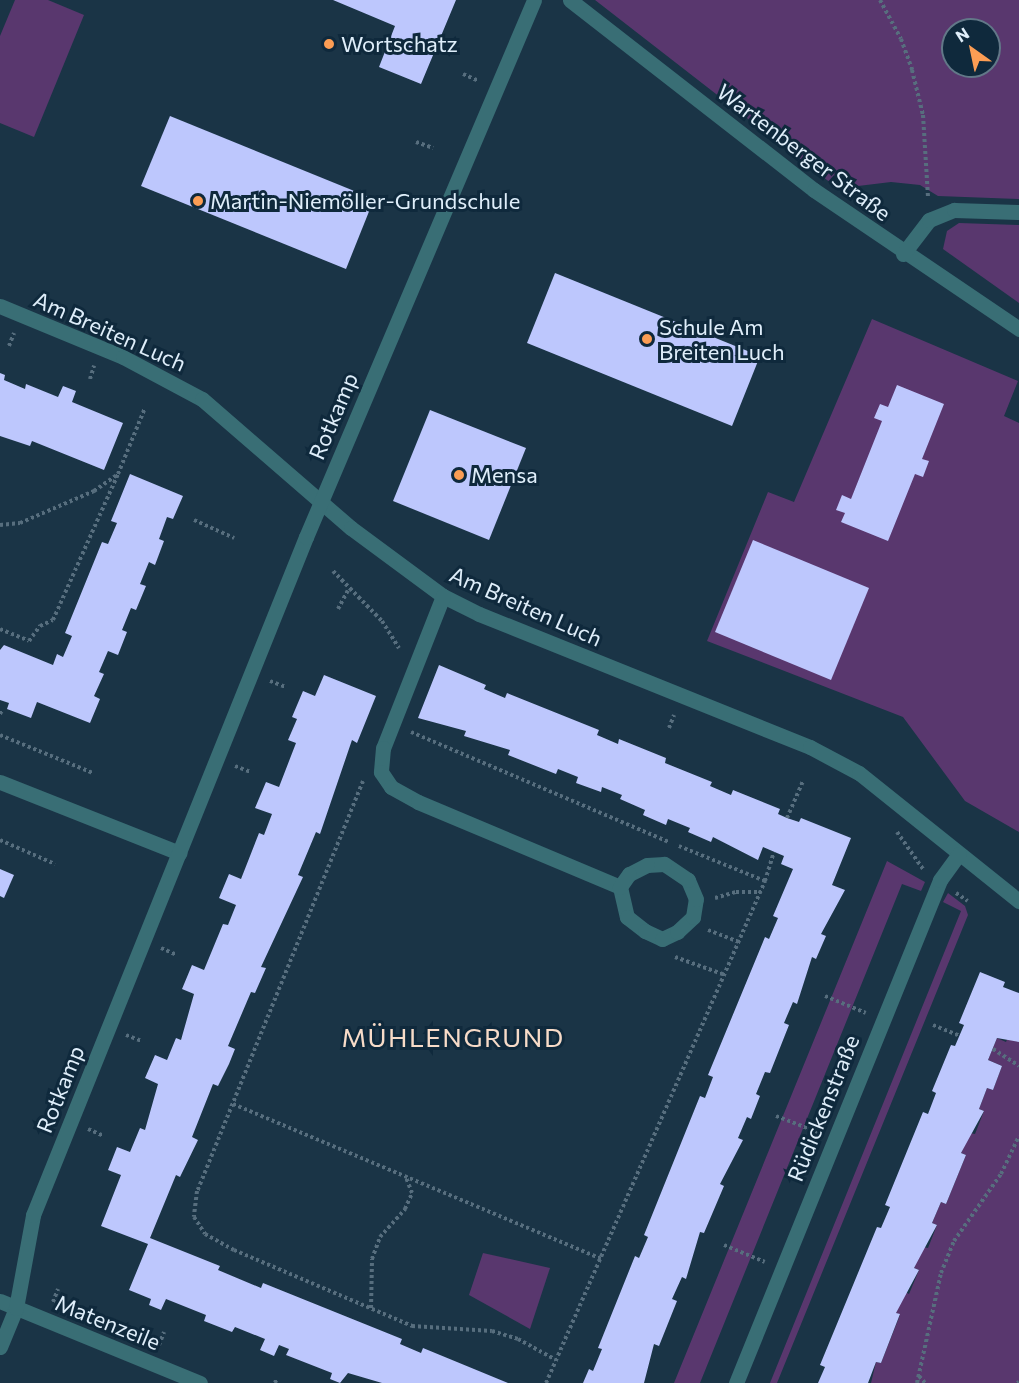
<!DOCTYPE html>
<meta charset="utf-8">
<style>
body{margin:0}
#map{position:relative;width:1019px;height:1383px;overflow:hidden;background:#1a3446;font-family:Commissioner,sans-serif}
div>[style]{position:absolute}
[style*='--x']{left:calc(var(--x)*1px);top:calc(var(--y)*1px);width:calc(var(--w)*1px);rotate:calc(var(--a)*1deg)}
.green>*{inset:0;background:#59376e}
.building>*{inset:0;background:#bdc7fd}
.path>*{height:4px;margin-top:-2px;transform-origin:0;background:repeating-linear-gradient(90deg,#576e7e 0 3px,transparent 0 6px)}
.minor>*{height:15px;margin:-7.5px;padding:0 7.5px;transform-origin:7.5px;border-radius:7.5px;background:#396e75}
.dots>*{width:16px;height:16px;translate:-50% -50%;box-sizing:border-box;border:3px solid #0f293c;border-radius:50%}
span{translate:-50% -50%;white-space:nowrap;text-align:center;line-height:1.15;-webkit-text-stroke:6px #0f293c;paint-order:stroke}
.poi-label{font-size:22px;color:#dfeefa}
.left{translate:0 -50%;text-align:left}
.street-label{font-size:22px;color:#dfeefa}
.quarter-label{font-size:26px;color:#f7dbc8;letter-spacing:1.5px}
.north{position:absolute;left:941px;top:18px;width:60px;height:60px;box-sizing:border-box;background:#0f293c;border:2px solid #627888;border-radius:50%;rotate:327deg;font-size:16px;font-weight:700;line-height:24px;text-align:center;color:#dfeefa}
.north::after{content:'';display:block;margin:auto;width:21px;height:27px;background:#fc9d54;clip-path:polygon(50% 0,100% 100%,50% 72%,0 100%)}
</style>
<div id="map">
<div class="green">
<div style="clip-path:polygon(15px 0,48px 0,84px 15px,34px 137px,0 123px,0 36px)"></div>
<div style="clip-path:polygon(evenodd,595px 0,1019px 0,1019px 199px,938px 196px,920px 185px,891px 182px,858px 186px,845px 194px,595px 0,953px 30px,989px 30px,989px 66px,953px 66px,953px 30px)"></div>
<div style="clip-path:polygon(959px 223px,1019px 225px,1019px 303px,943px 249px,947px 231px)"></div>
<div style="clip-path:polygon(872px 319px,1018px 381px,1004px 416px,1019px 423px,1019px 832px,965px 801px,903px 717px,707px 641px,768px 492px,794px 502px)"></div>
<div style="clip-path:polygon(887px 861px,925px 882px,921px 891px,902px 884px,700px 1383px,674px 1383px)"></div>
<div style="clip-path:polygon(948px 893px,965px 906px,968px 915px,777px 1383px,770px 1383px,961px 911px,943px 902px)"></div>
<div style="clip-path:polygon(1008px 1037px,1019px 1042px,1019px 1383px,871px 1383px,876px 1362px,881px 1363px,900px 1315px,896px 1313px,905px 1292px,909px 1294px,919px 1270px,914px 1268px,923px 1247px,928px 1248px,937px 1225px,932px 1223px,941px 1202px,946px 1204px,966px 1155px,961px 1153px,970px 1133px,975px 1134px,984px 1111px,979px 1109px,987px 1088px,993px 1090px,1002px 1066px,988px 1060px,997px 1038px,1006px 1042px)"></div>
<div style="clip-path:polygon(483px 1253px,550px 1268px,530px 1329px,469px 1295px)"></div>
</div>
<div class="building">
<div style="clip-path:polygon(333px 0,456px 0,421px 84px,379px 67px,395px 26px)"></div>
<div style="clip-path:polygon(170px 116px,374px 199px,346px 269px,141px 186px)"></div>
<div style="clip-path:polygon(555px 273px,760px 356px,732px 426px,527px 343px)"></div>
<div style="clip-path:polygon(0 373px,5px 375px,4px 380px,25px 389px,26px 384px,58px 397px,63px 386px,76px 391px,72px 402px,123px 423px,104px 470px,32px 441px,30px 446px,0 436px)"></div>
<div style="clip-path:polygon(897px 385px,944px 404px,922px 459px,929px 461px,923px 477px,915px 474px,888px 541px,841px 522px,845px 513px,836px 510px,842px 495px,851px 499px,882px 421px,874px 418px,880px 404px,888px 407px)"></div>
<div style="clip-path:polygon(430px 410px,526px 448px,489px 540px,393px 501px)"></div>
<div style="clip-path:polygon(130px 474px,183px 496px,173px 519px,167px 517px,159px 539px,164px 541px,155px 565px,149px 562px,140px 584px,146px 586px,136px 610px,131px 608px,122px 630px,127px 632px,118px 655px,108px 651px,99px 672px,104px 674px,94px 696px,100px 699px,90px 723px,37px 702px,31px 718px,7px 709px,9px 703px,0 700px,0 650px,4px 645px,53px 665px,57px 654px,63px 657px,72px 636px,65px 633px,102px 542px,108px 544px,117px 523px,111px 521px)"></div>
<div style="clip-path:polygon(753px 540px,869px 588px,831px 680px,715px 632px)"></div>
<div style="clip-path:polygon(439px 665px,486px 685px,484px 689px,505px 698px,507px 693px,599px 730px,597px 735px,618px 744px,619px 739px,666px 758px,665px 763px,712px 782px,710px 786px,731px 795px,733px 790px,780px 809px,778px 814px,787px 818px,799px 822px,801px 818px,851px 838px,832px 885px,845px 890px,821px 934px,826px 936px,816px 959px,812px 957px,797px 1004px,793px 1002px,784px 1023px,789px 1025px,770px 1073px,765px 1072px,756px 1094px,760px 1096px,751px 1119px,747px 1117px,738px 1138px,743px 1140px,720px 1184px,724px 1186px,704px 1233px,700px 1232px,686px 1279px,682px 1277px,672px 1299px,677px 1301px,659px 1346px,654px 1344px,644px 1383px,583px 1383px,589px 1369px,593px 1371px,602px 1349px,598px 1348px,635px 1256px,639px 1258px,648px 1237px,644px 1235px,700px 1096px,705px 1098px,713px 1077px,708px 1075px,765px 937px,769px 939px,778px 918px,773px 916px,793px 869px,781px 864px,784px 856px,763px 847px,758px 860px,713px 837px,711px 842px,688px 832px,690px 828px,668px 819px,666px 825px,643px 815px,645px 810px,620px 799px,622px 795px,602px 787px,601px 792px,576px 783px,578px 777px,558px 769px,556px 774px,508px 755px,510px 750px,464px 736px,466px 731px,418px 718px)"></div>
<div style="clip-path:polygon(324px 675px,376px 696px,357px 743px,352px 740px,320px 834px,316px 832px,298px 875px,303px 877px,261px 967px,266px 968px,255px 993px,251px 992px,228px 1046px,235px 1049px,229px 1064px,218px 1086px,213px 1084px,192px 1137px,198px 1140px,180px 1177px,176px 1175px,150px 1238px,220px 1266px,218px 1270px,261px 1288px,263px 1283px,402px 1339px,400px 1344px,421px 1353px,423px 1348px,508px 1383px,382px 1383px,348px 1373px,340px 1383px,330px 1379px,332px 1373px,286px 1355px,289px 1349px,279px 1345px,274px 1356px,260px 1350px,265px 1339px,235px 1327px,232px 1332px,204px 1321px,206px 1315px,166px 1299px,161px 1310px,149px 1305px,151px 1299px,129px 1290px,148px 1244px,101px 1226px,121px 1175px,108px 1170px,117px 1147px,130px 1152px,140px 1128px,145px 1130px,158px 1084px,145px 1078px,155px 1055px,167px 1060px,176px 1038px,181px 1040px,194px 994px,182px 989px,192px 965px,204px 970px,223px 924px,228px 925px,236px 905px,219px 898px,229px 874px,241px 879px,259px 833px,264px 835px,272px 814px,255px 808px,266px 782px,279px 787px,296px 743px,288px 740px,297px 719px,292px 717px,303px 691px,315px 696px)"></div>
<div style="clip-path:polygon(0 869px,14px 875px,4px 898px,0 896px)"></div>
<div style="clip-path:polygon(980px 972px,1005px 982px,1003px 987px,1019px 993px,1019px 1042px,997px 1038px,988px 1060px,1002px 1066px,993px 1090px,987px 1088px,979px 1109px,984px 1111px,961px 1153px,966px 1155px,946px 1204px,941px 1202px,932px 1223px,937px 1225px,914px 1268px,919px 1270px,896px 1313px,900px 1314px,881px 1363px,876px 1362px,868px 1383px,818px 1383px,825px 1367px,820px 1365px,877px 1227px,881px 1228px,890px 1207px,885px 1205px,923px 1112px,928px 1114px,936px 1093px,932px 1091px,951px 1045px,955px 1046px,964px 1025px,959px 1023px)"></div>
</div>
<div class="path">
<div style="--x:880;--y:0;--w:44;--a:61.7"></div>
<div style="--x:901;--y:39;--w:33;--a:70"></div>
<div style="--x:912;--y:70;--w:46;--a:76.3"></div>
<div style="--x:923;--y:115;--w:82;--a:86.5"></div>
<div style="--x:463;--y:74;--w:17;--a:24"></div>
<div style="--x:416;--y:142;--w:18;--a:19"></div>
<div style="--x:9;--y:346;--w:14;--a:-69"></div>
<div style="--x:90;--y:379;--w:14;--a:-73"></div>
<div style="--x:194;--y:520;--w:44;--a:24.2"></div>
<div style="--x:0;--y:525;--w:20;--a:-6"></div>
<div style="--x:20;--y:523;--w:81;--a:-23.4"></div>
<div style="--x:94;--y:491;--w:29;--a:-35"></div>
<div style="--x:118;--y:474;--w:71;--a:-67.8"></div>
<div style="--x:333;--y:571;--w:70;--a:45.6"></div>
<div style="--x:382;--y:621;--w:32;--a:58"></div>
<div style="--x:338;--y:609;--w:21;--a:-62"></div>
<div style="--x:0;--y:629;--w:31;--a:22"></div>
<div style="--x:29;--y:641;--w:19;--a:-54"></div>
<div style="--x:40;--y:626;--w:14;--a:-25"></div>
<div style="--x:53;--y:620;--w:160;--a:-66"></div>
<div style="--x:270;--y:681;--w:17;--a:21"></div>
<div style="--x:0;--y:714;--w:4;--a:-63"></div>
<div style="--x:669;--y:728;--w:14;--a:-69"></div>
<div style="--x:411;--y:732;--w:280;--a:23.1"></div>
<div style="--x:0;--y:735;--w:100;--a:22.2"></div>
<div style="--x:235;--y:766;--w:17;--a:21"></div>
<div style="--x:363;--y:781;--w:442;--a:112"></div>
<div style="--x:197;--y:1191;--w:26;--a:97"></div>
<div style="--x:194;--y:1217;--w:20;--a:57"></div>
<div style="--x:205;--y:1234;--w:33;--a:29"></div>
<div style="--x:234;--y:1250;--w:194;--a:23.1"></div>
<div style="--x:412;--y:1326;--w:80;--a:3.6"></div>
<div style="--x:492;--y:1331;--w:27;--a:17"></div>
<div style="--x:518;--y:1339;--w:43;--a:28.9"></div>
<div style="--x:787;--y:818;--w:40;--a:-66.6"></div>
<div style="--x:897;--y:832;--w:45;--a:54.9"></div>
<div style="--x:0;--y:840;--w:60;--a:23.6"></div>
<div style="--x:765;--y:881;--w:30;--a:-73"></div>
<div style="--x:956;--y:893;--w:14;--a:34"></div>
<div style="--x:715;--y:898;--w:22;--a:-16"></div>
<div style="--x:736;--y:892;--w:25;--a:0"></div>
<div style="--x:708;--y:930;--w:33;--a:21"></div>
<div style="--x:161;--y:948;--w:17;--a:24"></div>
<div style="--x:675;--y:957;--w:53;--a:19.8"></div>
<div style="--x:825;--y:996;--w:44;--a:22.5"></div>
<div style="--x:933;--y:1025;--w:29;--a:22"></div>
<div style="--x:126;--y:1035;--w:17;--a:21"></div>
<div style="--x:993;--y:1049;--w:31;--a:33"></div>
<div style="--x:233;--y:1104;--w:399;--a:22.8"></div>
<div style="--x:776;--y:1116;--w:45;--a:20.9"></div>
<div style="--x:88;--y:1129;--w:17;--a:24"></div>
<div style="--x:724;--y:1245;--w:44;--a:22.5"></div>
<div style="--x:53;--y:1302;--w:14;--a:-69"></div>
<div style="--x:371;--y:1308;--w:49;--a:-88.8"></div>
<div style="--x:372;--y:1259;--w:23;--a:-70"></div>
<div style="--x:380;--y:1237;--w:38;--a:-48"></div>
<div style="--x:405;--y:1209;--w:17;--a:-66"></div>
<div style="--x:412;--y:1193;--w:17;--a:-111"></div>
<div style="--x:159;--y:1345;--w:14;--a:-69"></div>
<div style="--x:919;--y:1376;--w:9;--a:49"></div>
<div style="--x:275;--y:1383;--w:5;--a:-68"></div>
<div style="--x:546;--y:1383;--w:548;--a:-66.43"></div>
<div style="--x:765;--y:881;--w:93;--a:-157.9"></div>
<div style="--x:917;--y:1383;--w:113;--a:-77.7"></div>
<div style="--x:941;--y:1273;--w:35;--a:-68"></div>
<div style="--x:954;--y:1241;--w:82;--a:-55"></div>
<div style="--x:1001;--y:1174;--w:42;--a:-64.7"></div>
<div style="--x:1017;--y:1383;--w:2;--a:-27"></div>
</div>
<div class="minor">
<div style="--x:570;--y:0;--w:309;--a:37.9"></div>
<div style="--x:814;--y:190;--w:248;--a:34.1"></div>
<div style="--x:903;--y:254;--w:43;--a:-52.6"></div>
<div style="--x:929;--y:220;--w:27;--a:-22"></div>
<div style="--x:954;--y:210;--w:65;--a:1.8"></div>
<div style="--x:0;--y:306;--w:133;--a:22.5"></div>
<div style="--x:123;--y:357;--w:89;--a:28"></div>
<div style="--x:202;--y:399;--w:197;--a:40.9"></div>
<div style="--x:351;--y:528;--w:114;--a:36.5"></div>
<div style="--x:443;--y:596;--w:40;--a:26.6"></div>
<div style="--x:479;--y:614;--w:357;--a:21.9"></div>
<div style="--x:810;--y:747;--w:55;--a:28"></div>
<div style="--x:859;--y:773;--w:205;--a:38.7"></div>
<div style="--x:443;--y:596;--w:163;--a:111.5"></div>
<div style="--x:383;--y:748;--w:24;--a:95"></div>
<div style="--x:381;--y:772;--w:18;--a:56"></div>
<div style="--x:391;--y:787;--w:31;--a:29"></div>
<div style="--x:418;--y:802;--w:219;--a:22.8"></div>
<div style="--x:620;--y:887;--w:31;--a:77"></div>
<div style="--x:627;--y:917;--w:23;--a:38"></div>
<div style="--x:645;--y:931;--w:19;--a:25"></div>
<div style="--x:662;--y:939;--w:17;--a:-25"></div>
<div style="--x:677;--y:932;--w:22;--a:-43"></div>
<div style="--x:693;--y:917;--w:18;--a:-81"></div>
<div style="--x:696;--y:899;--w:21;--a:-113"></div>
<div style="--x:688;--y:880;--w:29;--a:-146"></div>
<div style="--x:664;--y:864;--w:17;--a:177"></div>
<div style="--x:647;--y:865;--w:20;--a:153"></div>
<div style="--x:629;--y:874;--w:16;--a:125"></div>
<div style="--x:0;--y:782;--w:193;--a:21.6"></div>
<div style="--x:0;--y:1301;--w:216;--a:22.3"></div>
<div style="--x:0;--y:1347;--w:42;--a:-67.7"></div>
<div style="--x:16;--y:1308;--w:95;--a:-79.6"></div>
<div style="--x:33;--y:1215;--w:731;--a:-68.07"></div>
<div style="--x:306;--y:537;--w:583;--a:-66.99"></div>
<div style="--x:736;--y:1383;--w:543;--a:-67.92"></div>
<div style="--x:940;--y:880;--w:32;--a:-54"></div>
</div>
<div class="dots">
<div style="left:329px;top:44px;background:#fc9d54"></div>
<div style="left:198px;top:201px;background:#fc9d54"></div>
<div style="left:647px;top:339px;background:#fc9d54"></div>
<div style="left:459px;top:475px;background:#fc9d54"></div>
</div>
<div class="poi-label">
<span class="left" style="left:341px;top:44px">Wortschatz</span>
<span class="left" style="left:210px;top:201px">Martin-Niemöller-Grundschule</span>
<span class="left" style="left:659px;top:339px">Schule Am<br>Breiten Luch</span>
<span class="left" style="left:471px;top:475px">Mensa</span>
</div>
<div class="street-label">
<span style="left:804px;top:152px;rotate:37deg">Wartenberger Straße</span>
<span style="left:110px;top:331px;rotate:24deg">Am Breiten Luch</span>
<span style="left:333px;top:416px;rotate:-67deg">Rotkamp</span>
<span style="left:526px;top:606px;rotate:24deg">Am Breiten Luch</span>
<span style="left:60px;top:1089px;rotate:-68deg">Rotkamp</span>
<span style="left:823px;top:1108px;rotate:-68deg">Rüdickenstraße</span>
<span style="left:108px;top:1322px;rotate:22deg">Matenzeile</span>
</div>
<div class="quarter-label">
<span style="left:453px;top:1037px">MÜHLENGRUND</span>
</div>
<div class="north">N</div>
</div>
